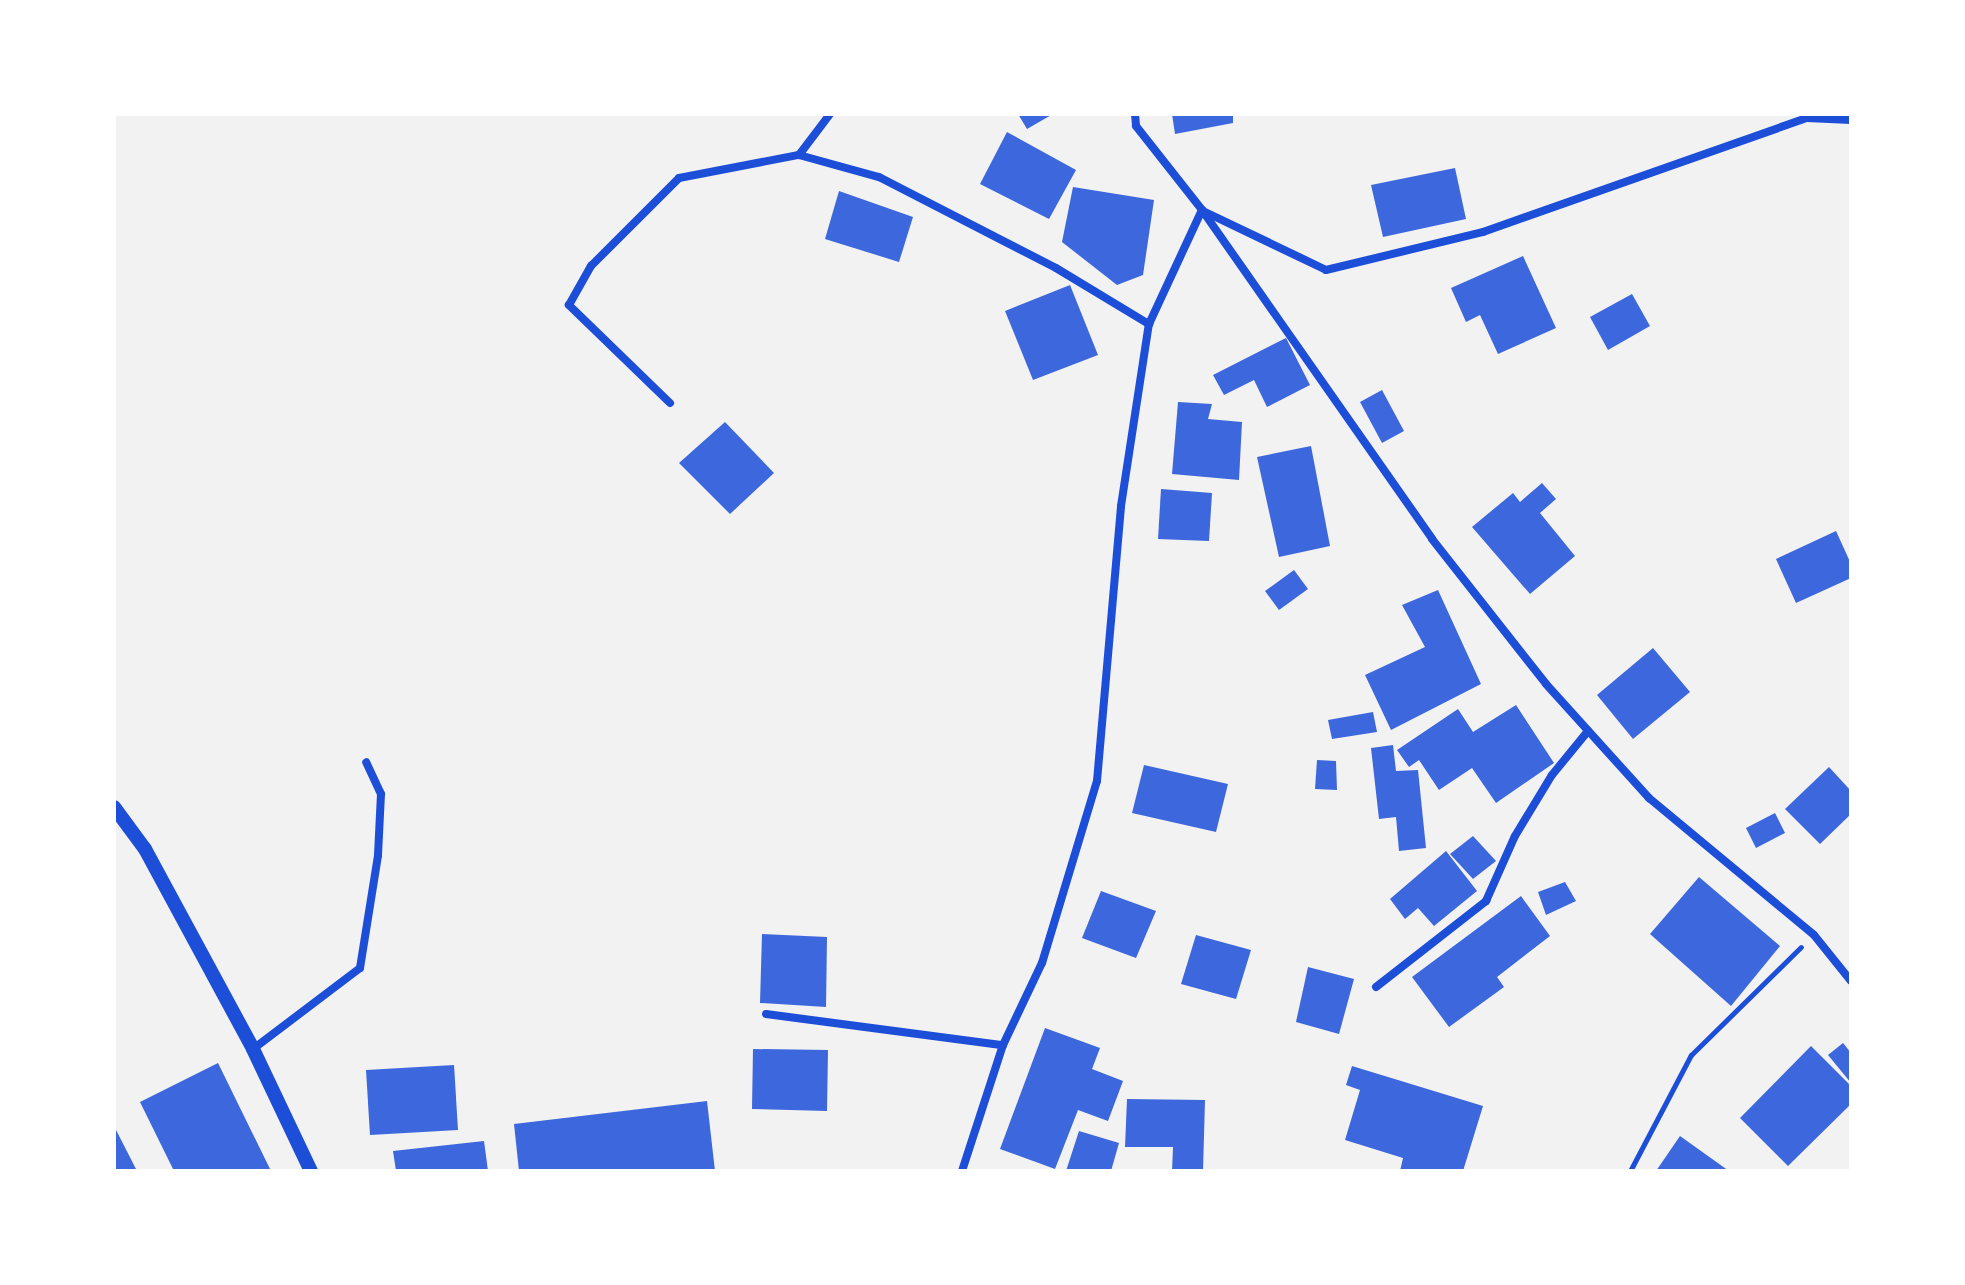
<!DOCTYPE html>
<style>
body{margin:0}
#map{position:relative;width:1965px;height:1285px;overflow:hidden;background:#f2f2f2;font-family:"Source Sans 3",sans-serif}
div>[style]{position:absolute}
[style*='--x']{left:calc(var(--x)*1px);top:calc(var(--y)*1px);width:calc(var(--w)*1px);rotate:calc(var(--a)*1deg)}
.building>*{inset:0;background:#3d67dc}
.path>*{height:5px;margin:-2.5px;padding:0 2.5px;transform-origin:2.5px;border-radius:2.5px;background:#1d4ed8}
.minor>*{height:8px;margin:-4px;padding:0 4px;transform-origin:4px;border-radius:4px;background:#1d4ed8}
.tertiary>*{height:14px;margin:-7px;padding:0 7px;transform-origin:7px;border-radius:7px;background:#1d4ed8}
span{translate:-50% -50%;white-space:nowrap;text-align:center;line-height:1.15;-webkit-text-stroke:6px #fff;paint-order:stroke}
.frame{position:absolute;inset:0;border:116px solid #fff;pointer-events:none}
</style>
<div id="map">
<div class="building">
<div style="clip-path:polygon(1018px 114px,1053px 114px,1027px 129px)"></div>
<div style="clip-path:polygon(1172px 114px,1233px 114px,1233px 123px,1175px 134px)"></div>
<div style="clip-path:polygon(1007px 132px,1076px 170px,1049px 219px,980px 184px)"></div>
<div style="clip-path:polygon(1455px 168px,1466px 219px,1383px 237px,1371px 185px)"></div>
<div style="clip-path:polygon(1073px 187px,1154px 200px,1143px 275px,1117px 285px,1062px 242px)"></div>
<div style="clip-path:polygon(839px 191px,913px 217px,899px 262px,825px 239px)"></div>
<div style="clip-path:polygon(1523px 256px,1556px 328px,1498px 354px,1480px 315px,1466px 322px,1451px 288px)"></div>
<div style="clip-path:polygon(1070px 285px,1098px 355px,1033px 380px,1005px 311px)"></div>
<div style="clip-path:polygon(1632px 294px,1650px 326px,1608px 350px,1590px 317px)"></div>
<div style="clip-path:polygon(1286px 338px,1310px 385px,1267px 407px,1254px 380px,1224px 395px,1213px 375px)"></div>
<div style="clip-path:polygon(1382px 390px,1404px 431px,1382px 443px,1360px 402px)"></div>
<div style="clip-path:polygon(1178px 402px,1212px 404px,1208px 419px,1242px 422px,1239px 480px,1172px 474px)"></div>
<div style="clip-path:polygon(725px 422px,774px 473px,730px 514px,679px 463px)"></div>
<div style="clip-path:polygon(1311px 446px,1330px 546px,1279px 557px,1257px 457px)"></div>
<div style="clip-path:polygon(1542px 483px,1556px 499px,1540px 513px,1575px 556px,1530px 594px,1472px 527px,1513px 493px,1520px 502px)"></div>
<div style="clip-path:polygon(1161px 489px,1212px 493px,1209px 541px,1158px 539px)"></div>
<div style="clip-path:polygon(1836px 531px,1851px 564px,1851px 578px,1796px 603px,1776px 559px)"></div>
<div style="clip-path:polygon(1294px 570px,1308px 589px,1279px 610px,1265px 591px)"></div>
<div style="clip-path:polygon(1438px 590px,1481px 684px,1391px 730px,1365px 675px,1425px 647px,1402px 605px)"></div>
<div style="clip-path:polygon(1653px 648px,1690px 692px,1633px 739px,1597px 695px)"></div>
<div style="clip-path:polygon(1516px 705px,1554px 763px,1496px 803px,1472px 768px,1439px 790px,1419px 760px,1409px 767px,1397px 750px,1458px 709px,1473px 732px)"></div>
<div style="clip-path:polygon(1373px 712px,1377px 732px,1332px 739px,1328px 720px)"></div>
<div style="clip-path:polygon(1393px 745px,1396px 771px,1418px 770px,1426px 848px,1399px 851px,1396px 817px,1379px 819px,1371px 748px)"></div>
<div style="clip-path:polygon(1317px 760px,1336px 761px,1337px 790px,1315px 789px)"></div>
<div style="clip-path:polygon(1144px 765px,1228px 784px,1216px 832px,1132px 813px)"></div>
<div style="clip-path:polygon(1829px 767px,1851px 791px,1851px 814px,1820px 844px,1785px 809px)"></div>
<div style="clip-path:polygon(1775px 813px,1785px 833px,1756px 848px,1746px 828px)"></div>
<div style="clip-path:polygon(1473px 836px,1496px 861px,1473px 879px,1450px 854px)"></div>
<div style="clip-path:polygon(1446px 851px,1477px 891px,1434px 926px,1418px 908px,1405px 919px,1390px 899px)"></div>
<div style="clip-path:polygon(1699px 877px,1780px 946px,1731px 1006px,1650px 934px)"></div>
<div style="clip-path:polygon(1565px 882px,1576px 901px,1546px 915px,1538px 892px)"></div>
<div style="clip-path:polygon(1101px 891px,1156px 911px,1136px 958px,1082px 938px)"></div>
<div style="clip-path:polygon(1521px 896px,1550px 936px,1497px 977px,1504px 987px,1449px 1027px,1412px 977px)"></div>
<div style="clip-path:polygon(762px 934px,827px 937px,826px 1007px,760px 1003px)"></div>
<div style="clip-path:polygon(1196px 935px,1251px 950px,1236px 999px,1181px 984px)"></div>
<div style="clip-path:polygon(1308px 967px,1354px 979px,1339px 1034px,1296px 1022px)"></div>
<div style="clip-path:polygon(1045px 1028px,1100px 1048px,1092px 1069px,1123px 1081px,1108px 1121px,1078px 1110px,1055px 1169px,1000px 1149px)"></div>
<div style="clip-path:polygon(1843px 1043px,1851px 1053px,1851px 1083px,1828px 1055px)"></div>
<div style="clip-path:polygon(1811px 1046px,1851px 1086px,1851px 1104px,1788px 1166px,1740px 1118px)"></div>
<div style="clip-path:polygon(753px 1049px,828px 1050px,827px 1111px,752px 1109px)"></div>
<div style="clip-path:polygon(218px 1063px,271px 1171px,174px 1171px,140px 1102px)"></div>
<div style="clip-path:polygon(454px 1065px,458px 1130px,370px 1135px,366px 1070px)"></div>
<div style="clip-path:polygon(1352px 1066px,1483px 1106px,1463px 1171px,1400px 1171px,1403px 1158px,1345px 1140px,1360px 1090px,1346px 1085px)"></div>
<div style="clip-path:polygon(1127px 1099px,1205px 1100px,1203px 1171px,1172px 1171px,1173px 1147px,1125px 1147px)"></div>
<div style="clip-path:polygon(707px 1101px,715px 1171px,519px 1171px,514px 1124px)"></div>
<div style="clip-path:polygon(114px 1126px,137px 1171px,114px 1171px)"></div>
<div style="clip-path:polygon(1079px 1131px,1119px 1143px,1111px 1171px,1066px 1171px)"></div>
<div style="clip-path:polygon(1680px 1136px,1729px 1171px,1656px 1171px)"></div>
<div style="clip-path:polygon(484px 1141px,488px 1171px,396px 1171px,393px 1151px)"></div>
</div>
<div class="path">
<div style="--x:1630;--y:1171;--w:131;--a:-62.3"></div>
<div style="--x:1691;--y:1055;--w:154;--a:-44.5"></div>
</div>
<div class="minor">
<div style="--x:1135;--y:114;--w:12;--a:85"></div>
<div style="--x:1136;--y:126;--w:107;--a:51.8"></div>
<div style="--x:1202;--y:210;--w:401;--a:55"></div>
<div style="--x:1432;--y:539;--w:184;--a:51.8"></div>
<div style="--x:1546;--y:684;--w:154;--a:47.9"></div>
<div style="--x:1649;--y:798;--w:214;--a:39.7"></div>
<div style="--x:1814;--y:935;--w:59;--a:51.2"></div>
<div style="--x:799;--y:155;--w:83;--a:15.4"></div>
<div style="--x:879;--y:177;--w:199;--a:27.2"></div>
<div style="--x:1056;--y:268;--w:109;--a:31.1"></div>
<div style="--x:1203;--y:211;--w:136;--a:25.6"></div>
<div style="--x:1326;--y:270;--w:162;--a:-13.6"></div>
<div style="--x:1483;--y:232;--w:343;--a:-19.4"></div>
<div style="--x:1807;--y:118;--w:44;--a:2.6"></div>
<div style="--x:670;--y:403;--w:141;--a:-135.9"></div>
<div style="--x:569;--y:305;--w:45;--a:-60.6"></div>
<div style="--x:591;--y:266;--w:124;--a:-45"></div>
<div style="--x:679;--y:178;--w:122;--a:-10.9"></div>
<div style="--x:799;--y:155;--w:51;--a:-52.9"></div>
<div style="--x:1376;--y:987;--w:140;--a:-38"></div>
<div style="--x:1486;--y:901;--w:71;--a:-66"></div>
<div style="--x:1515;--y:836;--w:71;--a:-58.8"></div>
<div style="--x:1552;--y:775;--w:57;--a:-50.7"></div>
<div style="--x:766;--y:1014;--w:239;--a:7.5"></div>
<div style="--x:253;--y:1049;--w:134;--a:-37.1"></div>
<div style="--x:360;--y:968;--w:114;--a:-80.9"></div>
<div style="--x:378;--y:855;--w:61;--a:-87.2"></div>
<div style="--x:381;--y:794;--w:35;--a:-115"></div>
<div style="--x:962;--y:1171;--w:133;--a:-72"></div>
<div style="--x:1003;--y:1045;--w:91;--a:-64.6"></div>
<div style="--x:1042;--y:963;--w:190;--a:-73.2"></div>
<div style="--x:1097;--y:781;--w:276;--a:-85"></div>
<div style="--x:1121;--y:506;--w:184;--a:-81.3"></div>
<div style="--x:1149;--y:324;--w:126;--a:-65.1"></div>
</div>
<div class="tertiary">
<div style="--x:114;--y:807;--w:52;--a:53.6"></div>
<div style="--x:145;--y:849;--w:227;--a:61.6"></div>
<div style="--x:253;--y:1049;--w:135;--a:64.6"></div>
</div>
<div class="frame"></div>
</div>
